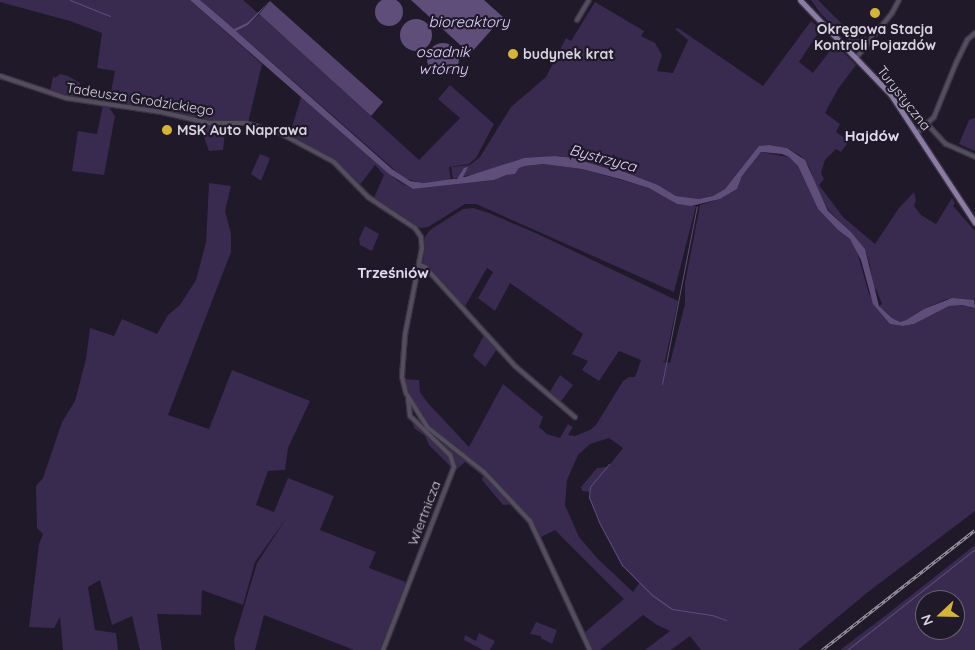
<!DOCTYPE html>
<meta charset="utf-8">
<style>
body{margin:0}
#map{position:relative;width:975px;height:650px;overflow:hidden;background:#1f1929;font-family:Quicksand,sans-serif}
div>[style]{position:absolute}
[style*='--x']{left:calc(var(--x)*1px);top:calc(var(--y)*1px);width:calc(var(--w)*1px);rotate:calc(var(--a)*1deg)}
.green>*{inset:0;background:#392a4f}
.forest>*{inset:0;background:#554470}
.water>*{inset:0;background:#5f4d7a}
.round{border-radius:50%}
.stream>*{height:1px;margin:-0.5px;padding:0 0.5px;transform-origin:0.5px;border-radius:0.5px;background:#5f4d7a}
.roads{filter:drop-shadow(1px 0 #393342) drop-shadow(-1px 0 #393342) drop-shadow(0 1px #393342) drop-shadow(0 -1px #393342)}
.minor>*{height:4px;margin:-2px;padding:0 2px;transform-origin:2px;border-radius:2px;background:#544d60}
.major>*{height:5px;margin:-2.5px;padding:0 2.5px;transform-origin:2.5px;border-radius:2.5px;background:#8b7ca5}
.rail>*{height:3px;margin-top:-1.5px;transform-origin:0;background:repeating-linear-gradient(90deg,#1f1929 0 4px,#9f9aa6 0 8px);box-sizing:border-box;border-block:1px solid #9f9aa6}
.dots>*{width:14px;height:14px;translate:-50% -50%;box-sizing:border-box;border:2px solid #1f1929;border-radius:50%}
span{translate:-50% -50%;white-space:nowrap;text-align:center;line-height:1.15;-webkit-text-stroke:4.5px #1f1929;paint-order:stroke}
.poi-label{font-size:14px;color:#d8d4df;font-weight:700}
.left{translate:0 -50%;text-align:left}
.street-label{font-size:14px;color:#d8d4df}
.water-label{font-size:15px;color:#e0d1fd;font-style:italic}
.neighbourhood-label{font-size:15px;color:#e2daf0;font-weight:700}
.north{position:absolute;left:915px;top:590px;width:50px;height:50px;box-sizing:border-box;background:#1f1929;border:1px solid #696472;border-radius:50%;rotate:249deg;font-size:14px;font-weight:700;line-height:20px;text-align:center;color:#d8d4df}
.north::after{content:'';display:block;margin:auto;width:18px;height:22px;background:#d5b534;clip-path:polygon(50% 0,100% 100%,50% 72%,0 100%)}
</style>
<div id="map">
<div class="green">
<div style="clip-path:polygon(0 0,190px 0,262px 64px,248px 123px,221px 123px,109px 102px,115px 71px,97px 68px,102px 33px,70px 21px,0 2px)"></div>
<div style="clip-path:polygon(200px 0,243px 0,258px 13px,247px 24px,234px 29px)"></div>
<div style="clip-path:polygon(811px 0,818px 0,857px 39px,867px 36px,857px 49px,821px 14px)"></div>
<div style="clip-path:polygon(595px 2px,644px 31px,641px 36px,655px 43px,662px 55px,657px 71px,673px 73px,688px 40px,675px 29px,678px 28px,763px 86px,811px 21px,821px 29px,799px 62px,813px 73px,835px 44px,856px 65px,838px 89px,825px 113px,840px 124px,836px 132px,849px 141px,841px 152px,836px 149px,825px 160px,821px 173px,824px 179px,819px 185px,843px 217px,875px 244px,899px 208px,914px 192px,916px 200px,914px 206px,921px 215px,936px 224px,952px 198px,955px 203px,953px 206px,975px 231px,975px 300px,947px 299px,924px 309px,906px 320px,900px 322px,892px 318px,879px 306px,882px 304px,876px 289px,874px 290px,870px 265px,865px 249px,851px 232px,829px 211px,815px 185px,809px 167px,801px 156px,787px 148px,769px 145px,761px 146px,725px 189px,713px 196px,699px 199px,676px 196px,658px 185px,617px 169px,612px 170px,573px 158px,555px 156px,517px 160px,497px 169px,453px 179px,451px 167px,470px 165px,480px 157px,511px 107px,546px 77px,566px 38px,571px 41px)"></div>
<div style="clip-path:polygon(259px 14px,419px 160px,460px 118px,438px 99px,450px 85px,494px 124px,476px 158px,469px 164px,449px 167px,451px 180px,424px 183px,405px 179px,236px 31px,248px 25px)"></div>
<div style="clip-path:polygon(60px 74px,68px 76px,80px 83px,78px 98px,50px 92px,53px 76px,55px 78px)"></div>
<div style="clip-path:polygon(301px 97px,398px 181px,413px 189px,494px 180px,506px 174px,515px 174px,519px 168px,525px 166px,543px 164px,582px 169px,650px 188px,677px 204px,696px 206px,674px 292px,476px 204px,465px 204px,428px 227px,421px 228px,415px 226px,404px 217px,373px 200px,384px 175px,375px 165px,359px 186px,332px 162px,289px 137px)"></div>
<div style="clip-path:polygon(103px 105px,108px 106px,115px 116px,104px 175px,72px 171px,78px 131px,97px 134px)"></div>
<div style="clip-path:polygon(975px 118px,975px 151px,959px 144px,969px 120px)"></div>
<div style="clip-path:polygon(199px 123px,213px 126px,226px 124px,223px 150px,209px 151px)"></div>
<div style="clip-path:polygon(evenodd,761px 152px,789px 157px,798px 166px,818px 209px,838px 230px,850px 239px,856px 248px,869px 294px,890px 324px,903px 326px,914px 324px,949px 306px,962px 305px,975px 308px,975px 511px,868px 592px,798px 650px,701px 650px,690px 636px,671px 650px,645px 650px,670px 631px,657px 625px,643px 615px,600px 650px,592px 650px,584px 633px,624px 599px,555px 530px,541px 537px,531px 519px,516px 504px,503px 505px,482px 480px,483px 476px,465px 462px,455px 471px,429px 445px,425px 436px,414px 428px,413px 423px,418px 420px,429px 432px,433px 430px,417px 410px,408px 393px,404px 379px,419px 380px,420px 392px,427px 402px,469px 447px,503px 384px,543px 417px,539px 427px,547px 434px,560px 438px,568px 424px,573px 427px,568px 435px,575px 436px,590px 430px,596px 425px,623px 381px,629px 377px,635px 377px,641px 360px,619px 351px,599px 381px,582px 370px,588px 361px,572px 354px,583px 334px,510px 283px,495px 311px,478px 298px,493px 272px,487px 268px,464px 308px,423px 262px,425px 237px,430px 230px,463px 209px,473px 208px,489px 213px,538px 234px,678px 301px,665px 361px,662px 362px,670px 363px,685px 304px,685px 283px,700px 205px,720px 199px,737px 189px,742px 176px,761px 152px,609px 438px,623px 448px,608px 467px,597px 468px,581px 487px,582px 491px,590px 492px,589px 497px,600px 524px,622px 565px,639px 583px,633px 592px,598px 559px,579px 537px,565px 505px,567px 480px,578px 455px,590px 444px,609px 438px)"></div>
<div style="clip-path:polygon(260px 154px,270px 158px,261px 181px,251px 174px)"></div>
<div style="clip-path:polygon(209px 183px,231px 186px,225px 211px,231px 234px,231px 252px,168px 415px,209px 429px,232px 370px,310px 401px,288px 448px,285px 470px,268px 471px,256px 505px,274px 512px,288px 478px,334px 496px,320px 530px,376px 552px,369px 568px,406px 582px,381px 650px,354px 650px,264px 615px,255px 650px,235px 650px,234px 640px,257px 563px,287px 517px,255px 562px,243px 605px,202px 590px,201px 615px,157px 614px,162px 650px,140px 650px,132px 616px,112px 625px,100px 580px,88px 587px,95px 630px,116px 633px,118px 650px,63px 650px,60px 617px,54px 628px,29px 627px,39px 544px,43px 534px,37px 528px,36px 486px,43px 478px,62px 422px,75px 401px,86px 359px,90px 328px,114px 336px,122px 319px,157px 334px,168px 315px,180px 305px,196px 280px,206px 242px)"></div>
<div style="clip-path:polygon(365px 226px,379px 234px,372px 251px,360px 245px,359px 239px)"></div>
<div style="clip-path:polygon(484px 335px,497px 349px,485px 367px,473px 356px)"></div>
<div style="clip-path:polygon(560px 375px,573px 385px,559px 404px,549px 393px)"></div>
<div style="clip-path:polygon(evenodd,975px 545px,975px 650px,840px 650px,885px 616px,975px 545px,925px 600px,955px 600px,955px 630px,925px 630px,925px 600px)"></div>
<div style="clip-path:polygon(536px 622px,557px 630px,552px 644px,541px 638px,541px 636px,530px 634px)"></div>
<div style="clip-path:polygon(479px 633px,495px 641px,490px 650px,483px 650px,464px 640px,465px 635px,476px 641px)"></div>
</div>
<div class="forest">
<div style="clip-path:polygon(270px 1px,383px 102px,371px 116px,259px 14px)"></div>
</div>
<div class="water">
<div class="round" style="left:375px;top:-2px;width:28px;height:28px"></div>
<div style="clip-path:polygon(190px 0,200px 0,234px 29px,247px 23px,271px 0,248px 25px,236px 31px,392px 169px,410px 181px,424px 183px,453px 179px,457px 179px,464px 168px,468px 167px,463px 177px,465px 177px,524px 158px,555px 156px,573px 158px,612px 170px,617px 169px,658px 185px,676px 196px,699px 199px,713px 196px,725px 189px,759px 146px,769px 145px,787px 148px,805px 160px,828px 211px,851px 232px,865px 249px,879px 306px,892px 318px,900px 322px,906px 320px,924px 309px,952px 298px,974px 300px,975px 308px,962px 305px,949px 306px,914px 324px,903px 326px,890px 324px,873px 304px,861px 260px,850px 239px,838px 230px,818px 209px,798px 166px,789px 157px,782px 154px,761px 152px,742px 176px,737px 189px,720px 199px,691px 206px,677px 204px,649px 188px,620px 179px,582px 169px,543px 164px,525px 166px,519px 168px,515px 174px,506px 175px,494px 180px,413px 189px,389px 174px)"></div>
<div style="clip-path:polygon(411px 0,484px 0,503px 17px,470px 54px)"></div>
<div class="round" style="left:400px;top:19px;width:32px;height:32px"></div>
<div class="round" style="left:427px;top:43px;width:32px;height:32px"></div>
</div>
<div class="stream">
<div style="--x:70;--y:0;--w:43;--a:21.8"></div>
<div style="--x:662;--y:384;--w:181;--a:-78.9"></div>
<div style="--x:609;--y:464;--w:30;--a:130"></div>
<div style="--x:590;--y:487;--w:10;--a:96"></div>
<div style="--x:589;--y:497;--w:29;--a:68"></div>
<div style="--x:600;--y:524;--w:47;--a:61.8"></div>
<div style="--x:622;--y:565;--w:42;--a:45"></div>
<div style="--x:652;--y:595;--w:24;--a:35"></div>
<div style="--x:672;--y:609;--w:40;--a:8.5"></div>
<div style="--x:712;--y:615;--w:15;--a:20"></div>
<div style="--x:847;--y:650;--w:163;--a:-38.3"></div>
</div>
<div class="roads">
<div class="minor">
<div style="--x:577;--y:20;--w:23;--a:-59"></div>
<div style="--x:856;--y:58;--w:58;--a:-51.3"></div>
<div style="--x:892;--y:13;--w:15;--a:-62"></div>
<div style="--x:0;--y:76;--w:70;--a:18.4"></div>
<div style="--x:66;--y:98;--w:96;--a:8.4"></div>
<div style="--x:161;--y:112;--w:49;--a:12.9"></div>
<div style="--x:209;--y:123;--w:36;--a:0"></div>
<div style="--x:245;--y:123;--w:36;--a:16"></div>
<div style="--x:280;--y:133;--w:61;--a:28.2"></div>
<div style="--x:334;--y:162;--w:49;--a:45.8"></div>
<div style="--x:368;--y:197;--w:56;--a:33.4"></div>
<div style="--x:415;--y:228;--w:11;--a:56"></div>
<div style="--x:421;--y:237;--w:11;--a:85"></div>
<div style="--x:422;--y:248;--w:89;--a:101.1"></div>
<div style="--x:405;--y:335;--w:42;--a:94.1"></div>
<div style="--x:402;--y:377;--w:16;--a:76"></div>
<div style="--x:406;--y:393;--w:40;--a:58"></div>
<div style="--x:427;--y:427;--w:73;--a:38.3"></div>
<div style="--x:484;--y:472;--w:67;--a:46.8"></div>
<div style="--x:530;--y:521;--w:142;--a:65.1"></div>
<div style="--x:928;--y:125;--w:26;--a:47"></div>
<div style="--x:946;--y:144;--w:32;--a:24"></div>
<div style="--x:917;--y:133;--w:23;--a:-43"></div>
<div style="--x:934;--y:117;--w:58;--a:-67.8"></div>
<div style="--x:956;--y:63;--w:25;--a:-64"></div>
<div style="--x:967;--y:40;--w:11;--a:-41"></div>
<div style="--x:419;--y:265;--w:6;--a:18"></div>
<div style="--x:425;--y:267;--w:134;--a:47.7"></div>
<div style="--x:515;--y:366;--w:79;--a:40.4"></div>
<div style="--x:383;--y:650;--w:196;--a:-68.8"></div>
<div style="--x:454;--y:467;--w:13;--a:-108"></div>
<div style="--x:450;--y:455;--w:56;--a:-135.7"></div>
<div style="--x:410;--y:416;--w:18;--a:-96"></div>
</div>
<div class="major">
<div style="--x:800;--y:0;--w:132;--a:46.2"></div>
<div style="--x:891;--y:95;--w:153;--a:56.7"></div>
</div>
</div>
<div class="rail">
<div style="--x:822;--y:650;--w:194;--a:-38.1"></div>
</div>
<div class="dots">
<div style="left:875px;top:13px;background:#d5b534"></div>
<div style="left:513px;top:54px;background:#d5b534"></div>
<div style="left:167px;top:130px;background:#d5b534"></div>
</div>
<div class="poi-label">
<span style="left:875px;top:37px">Okręgowa Stacja<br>Kontroli Pojazdów</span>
<span class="left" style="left:523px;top:54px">budynek krat</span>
<span class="left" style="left:177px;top:130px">MSK Auto Naprawa</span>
</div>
<div class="street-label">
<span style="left:904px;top:98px;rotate:52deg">Turystyczna</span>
<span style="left:140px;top:99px;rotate:9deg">Tadeusza Grodzickiego</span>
<span style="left:424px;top:513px;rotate:-69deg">Wiertnicza</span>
</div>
<div class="water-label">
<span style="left:469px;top:22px">bioreaktory</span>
<span style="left:443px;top:60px">osadnik<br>wtórny</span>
<span style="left:603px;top:158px;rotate:15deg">Bystrzyca</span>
</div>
<div class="neighbourhood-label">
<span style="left:872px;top:136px">Hajdów</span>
<span style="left:393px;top:273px">Trześniów</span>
</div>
<div class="north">N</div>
</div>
